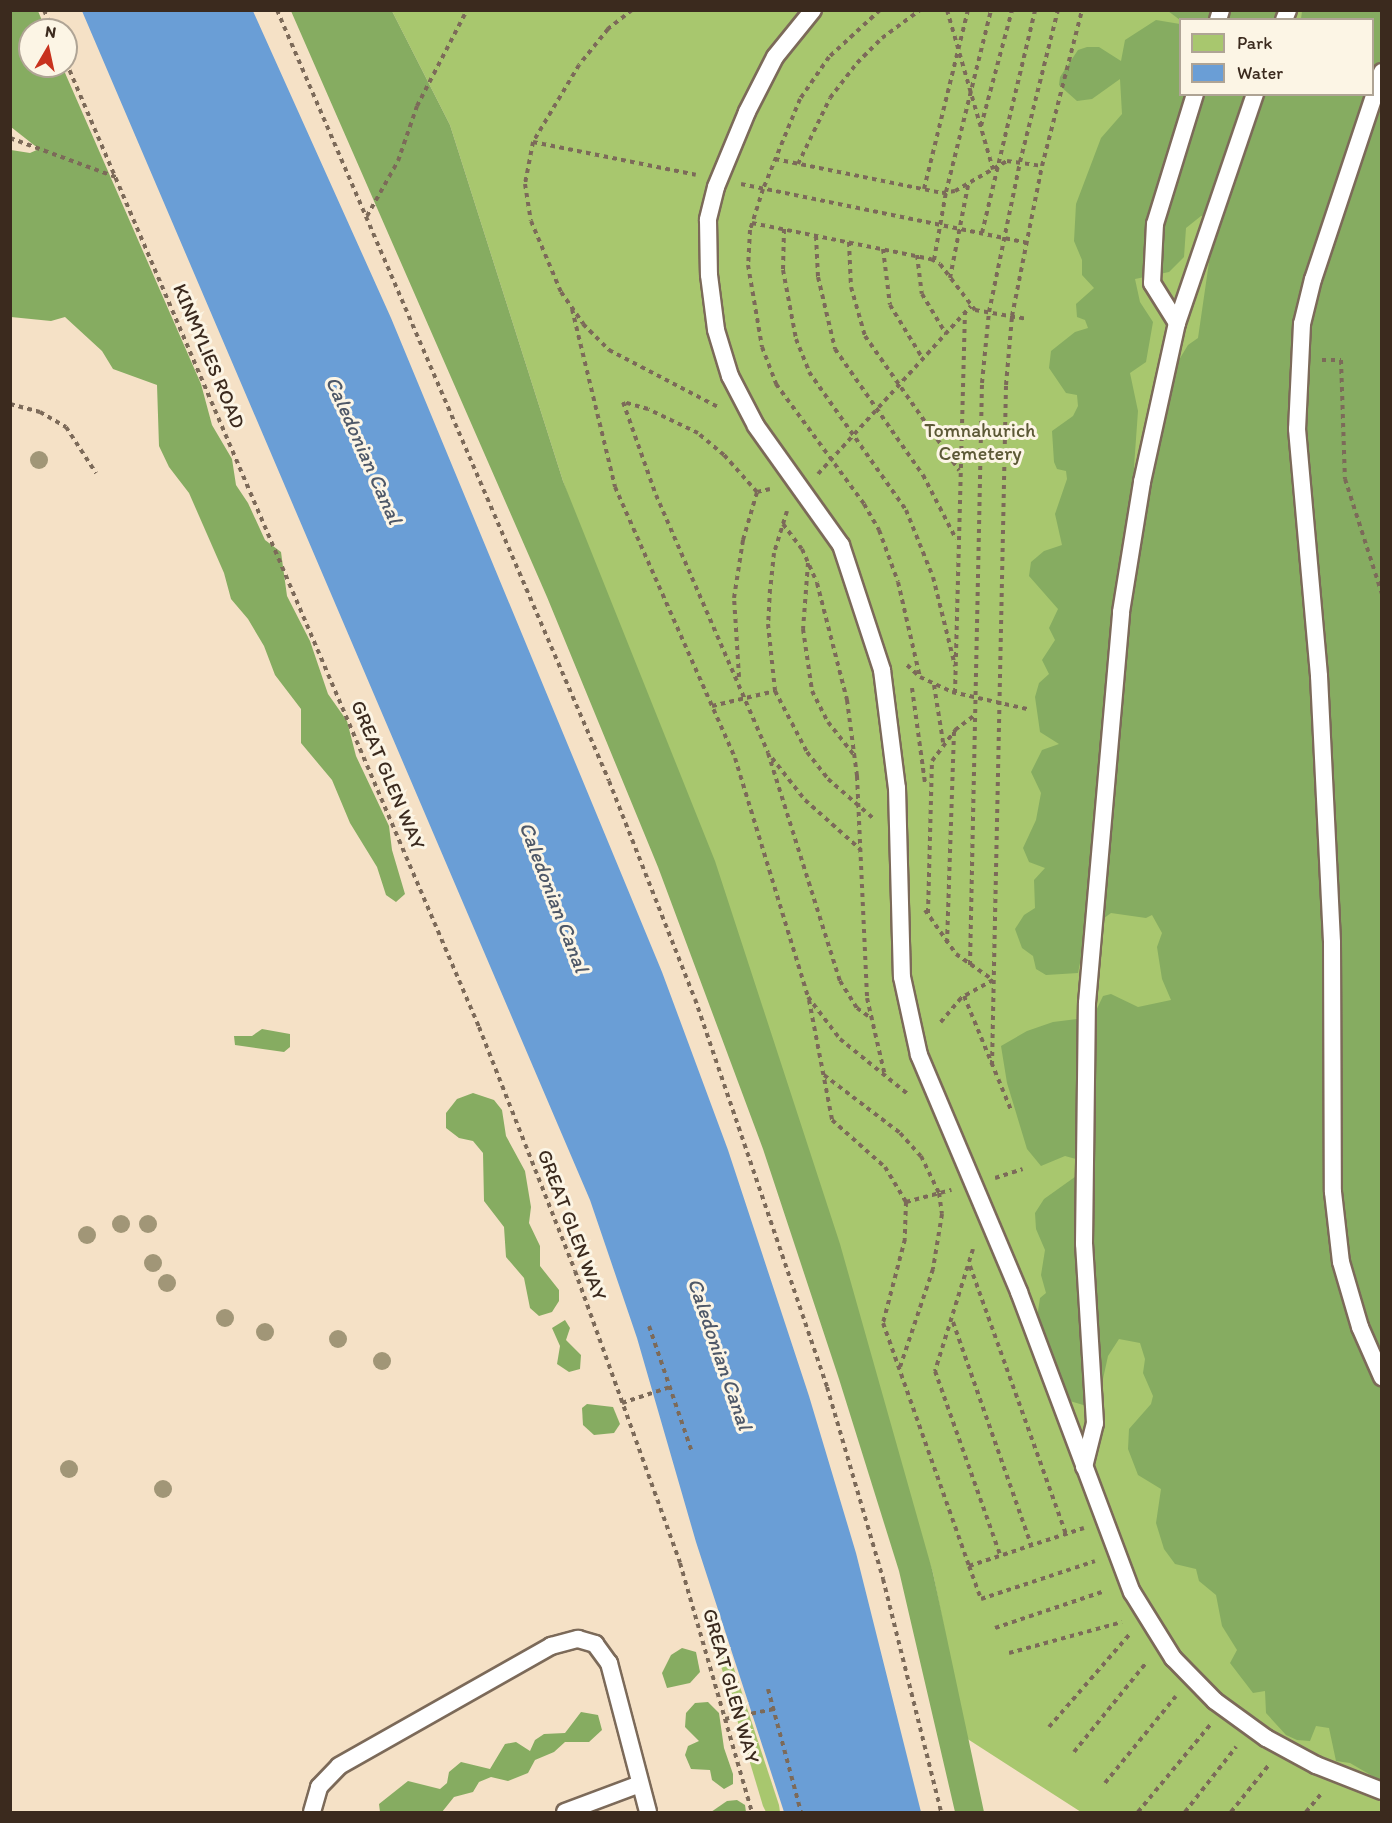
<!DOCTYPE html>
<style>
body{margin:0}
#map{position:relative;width:1392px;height:1823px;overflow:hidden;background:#f5e1c6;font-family:Itim,sans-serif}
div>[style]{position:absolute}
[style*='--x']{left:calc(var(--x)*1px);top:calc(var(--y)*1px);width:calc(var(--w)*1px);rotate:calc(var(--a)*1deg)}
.green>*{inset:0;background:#a8c76e}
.forest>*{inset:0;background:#86ac61}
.water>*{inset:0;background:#6a9ed6}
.path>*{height:4px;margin-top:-2px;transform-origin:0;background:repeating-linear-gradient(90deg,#7c6a59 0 4.5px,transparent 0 9px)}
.roads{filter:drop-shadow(2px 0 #7c6a59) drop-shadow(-2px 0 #7c6a59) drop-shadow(0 2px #7c6a59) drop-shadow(0 -2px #7c6a59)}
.service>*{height:16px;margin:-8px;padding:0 8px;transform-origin:8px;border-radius:8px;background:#fff}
.trees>*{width:18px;height:18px;margin:-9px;border-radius:50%;background:#a19677}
span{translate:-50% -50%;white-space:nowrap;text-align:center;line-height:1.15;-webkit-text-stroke:6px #fcf5e5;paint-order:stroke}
.street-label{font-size:20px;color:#3b2a1e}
.park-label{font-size:20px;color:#5c5936}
.water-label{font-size:21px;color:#4e5868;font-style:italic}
.frame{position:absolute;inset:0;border:12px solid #3b2a1e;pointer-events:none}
.legend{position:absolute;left:1179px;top:18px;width:195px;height:78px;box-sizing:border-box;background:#fcf5e5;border:2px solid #afa495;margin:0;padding:8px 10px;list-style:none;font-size:18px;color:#3b2a1e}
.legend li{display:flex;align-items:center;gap:12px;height:30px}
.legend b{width:30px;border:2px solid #afa495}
.north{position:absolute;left:18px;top:18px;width:60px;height:60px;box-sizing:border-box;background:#fcf5e5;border:2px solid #afa495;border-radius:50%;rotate:9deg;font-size:16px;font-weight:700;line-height:24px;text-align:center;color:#3b2a1e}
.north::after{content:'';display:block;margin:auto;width:21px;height:27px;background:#c8321e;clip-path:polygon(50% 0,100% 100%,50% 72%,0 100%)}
</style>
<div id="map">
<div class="green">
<div style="clip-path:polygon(evenodd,392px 11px,1381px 11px,1381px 1812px,1081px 1812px,966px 1738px,933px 1573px,563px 481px,450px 125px,392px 11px,1180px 20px,1372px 20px,1372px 94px,1180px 94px,1180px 20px)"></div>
<div style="clip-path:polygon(714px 1608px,779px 1805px,780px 1812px,766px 1812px,763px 1806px,706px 1616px)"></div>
</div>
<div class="forest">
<div style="clip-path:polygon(11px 10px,38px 11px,46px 30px,30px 30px,30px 66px,62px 66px,201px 384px,212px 425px,232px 459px,236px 485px,248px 503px,265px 540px,281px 552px,287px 596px,310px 641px,328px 694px,347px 721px,356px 756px,389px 826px,392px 850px,405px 894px,396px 902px,386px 895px,377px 867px,350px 823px,332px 780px,301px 743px,301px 709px,275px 675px,264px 646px,248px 619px,231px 599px,224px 573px,189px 493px,169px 467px,159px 446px,157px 385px,113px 369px,102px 351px,65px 317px,51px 321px,11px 317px,11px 150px,30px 153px,39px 149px,11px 127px)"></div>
<div style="clip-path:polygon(291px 11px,392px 11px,450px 125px,563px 481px,715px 861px,840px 1244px,933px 1573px,984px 1812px,955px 1812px,899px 1571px,839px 1379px,763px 1149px,658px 867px,547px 597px)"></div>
<div style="clip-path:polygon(1168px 11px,1279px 11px,1277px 19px,1180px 20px)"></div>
<div style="clip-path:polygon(evenodd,1302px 11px,1381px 11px,1381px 1781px,1350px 1763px,1336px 1761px,1329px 1728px,1316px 1726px,1310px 1741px,1297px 1740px,1286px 1735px,1266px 1713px,1265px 1691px,1253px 1693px,1230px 1663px,1237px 1650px,1222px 1626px,1216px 1595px,1199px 1581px,1196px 1569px,1175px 1564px,1164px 1549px,1156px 1523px,1161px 1489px,1138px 1475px,1128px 1449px,1129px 1429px,1151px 1404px,1153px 1396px,1143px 1373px,1145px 1359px,1140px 1343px,1119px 1339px,1108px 1356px,1101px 1388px,1090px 1407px,1053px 1396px,1044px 1387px,1038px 1366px,1037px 1318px,1040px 1298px,1046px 1293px,1041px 1275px,1045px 1250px,1036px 1229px,1035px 1213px,1044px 1199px,1079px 1174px,1076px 1159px,1065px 1156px,1041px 1166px,1027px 1149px,1007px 1083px,1001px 1046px,1027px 1031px,1053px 1022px,1093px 1017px,1103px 996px,1111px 994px,1138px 1007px,1171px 1000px,1162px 979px,1159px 960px,1157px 947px,1162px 933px,1152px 915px,1146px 918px,1111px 913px,1100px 921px,1086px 933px,1078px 973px,1046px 975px,1036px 969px,1033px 956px,1022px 948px,1015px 929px,1024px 915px,1035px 908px,1034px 880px,1045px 868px,1029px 862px,1023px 848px,1036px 820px,1041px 793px,1031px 772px,1042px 750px,1059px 744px,1040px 732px,1035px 697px,1039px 683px,1049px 674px,1042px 660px,1055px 640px,1049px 628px,1058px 609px,1029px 576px,1031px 562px,1044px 551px,1062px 545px,1055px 514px,1067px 479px,1066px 471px,1057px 469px,1054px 462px,1052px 431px,1073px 416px,1078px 406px,1077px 395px,1066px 393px,1049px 368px,1051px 351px,1075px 332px,1088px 328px,1085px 320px,1077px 317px,1076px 304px,1094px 288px,1082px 275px,1082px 260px,1074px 241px,1076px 204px,1101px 138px,1122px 114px,1120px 79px,1092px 99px,1077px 101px,1059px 85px,1060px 77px,1078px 50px,1087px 47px,1099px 47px,1121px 61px,1125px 40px,1156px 20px,1180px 24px,1180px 94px,1372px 94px,1372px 20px,1301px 19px,1302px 11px,1216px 214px,1198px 338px,1188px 345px,1168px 378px,1137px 481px,1134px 467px,1138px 411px,1130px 373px,1146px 362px,1153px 322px,1140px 302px,1135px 279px,1169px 272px,1184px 257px,1186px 228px,1201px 216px,1216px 214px)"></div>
<div style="clip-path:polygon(262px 1029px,290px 1034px,290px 1047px,284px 1052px,235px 1045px,234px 1036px,252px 1036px)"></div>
<div style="clip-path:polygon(473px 1093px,494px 1100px,502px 1110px,506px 1136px,525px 1171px,531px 1207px,529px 1223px,540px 1246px,540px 1266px,559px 1290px,559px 1301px,552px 1312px,539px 1316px,530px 1308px,524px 1278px,506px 1257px,504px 1227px,484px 1201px,483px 1153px,473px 1141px,459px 1138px,446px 1128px,446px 1113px,457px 1099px)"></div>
<div style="clip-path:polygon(565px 1320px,570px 1328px,566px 1340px,581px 1355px,580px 1369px,569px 1372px,557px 1364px,560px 1346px,552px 1328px)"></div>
<div style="clip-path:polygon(587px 1404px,613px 1407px,620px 1424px,614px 1433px,594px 1435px,583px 1425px,582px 1408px)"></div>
<div style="clip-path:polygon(682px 1648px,696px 1652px,700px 1672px,690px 1683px,667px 1688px,662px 1673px,671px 1655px)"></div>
<div style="clip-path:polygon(708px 1702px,719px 1713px,724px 1748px,733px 1774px,733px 1784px,724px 1789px,712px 1780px,710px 1770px,691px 1769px,685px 1755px,688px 1746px,699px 1741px,685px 1727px,686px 1713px,695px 1703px)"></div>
<div style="clip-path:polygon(581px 1712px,598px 1715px,602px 1730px,589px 1742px,565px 1742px,554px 1752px,535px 1760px,528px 1773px,508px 1781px,491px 1777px,479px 1782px,473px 1792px,454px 1797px,442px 1812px,380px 1812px,379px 1804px,408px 1781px,440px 1789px,447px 1783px,449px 1772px,461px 1762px,490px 1769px,505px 1744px,516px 1742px,530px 1751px,535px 1740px,544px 1734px,565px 1733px)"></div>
<div style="clip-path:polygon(737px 1800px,745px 1805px,746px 1812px,711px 1812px,727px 1801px)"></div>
</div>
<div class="water">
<div style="clip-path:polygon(82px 11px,253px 11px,391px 318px,662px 972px,728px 1150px,809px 1396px,856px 1553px,921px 1812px,784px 1812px,696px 1542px,637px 1338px,590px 1200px)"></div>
</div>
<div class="path">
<div style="--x:44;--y:10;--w:22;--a:68"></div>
<div style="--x:277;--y:10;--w:839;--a:66.7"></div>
<div style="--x:609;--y:781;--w:234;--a:68.5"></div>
<div style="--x:695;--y:999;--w:410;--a:71.2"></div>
<div style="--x:827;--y:1387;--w:200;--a:73.7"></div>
<div style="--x:883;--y:1579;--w:240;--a:76"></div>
<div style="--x:632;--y:10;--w:31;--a:142"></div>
<div style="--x:608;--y:29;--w:46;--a:128.9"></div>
<div style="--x:579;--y:65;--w:90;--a:120.9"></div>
<div style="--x:533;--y:142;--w:43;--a:100.8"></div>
<div style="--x:525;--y:184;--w:37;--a:81"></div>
<div style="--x:531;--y:221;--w:77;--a:67.1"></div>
<div style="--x:561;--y:292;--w:39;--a:55"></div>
<div style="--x:583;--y:324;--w:37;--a:45"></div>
<div style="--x:609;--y:350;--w:123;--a:27.6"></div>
<div style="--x:880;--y:10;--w:69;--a:137.3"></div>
<div style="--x:829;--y:57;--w:51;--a:124.6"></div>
<div style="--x:800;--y:99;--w:97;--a:112.3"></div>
<div style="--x:763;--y:189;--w:43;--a:107.6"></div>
<div style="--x:750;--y:230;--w:35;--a:93"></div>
<div style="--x:748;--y:265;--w:83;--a:80.3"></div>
<div style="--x:762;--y:347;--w:40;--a:69"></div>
<div style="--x:776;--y:384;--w:149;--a:53.7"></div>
<div style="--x:864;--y:504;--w:30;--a:60"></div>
<div style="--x:879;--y:530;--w:55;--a:69.9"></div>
<div style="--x:898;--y:582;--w:98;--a:77"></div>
<div style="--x:947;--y:10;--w:166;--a:73.9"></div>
<div style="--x:66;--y:62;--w:1050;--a:66.83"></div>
<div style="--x:479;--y:1027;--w:262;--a:68.5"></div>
<div style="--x:575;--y:1271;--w:310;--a:70.2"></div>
<div style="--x:680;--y:1563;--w:259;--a:73.9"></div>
<div style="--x:981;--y:126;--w:120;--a:-75"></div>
<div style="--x:10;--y:138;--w:113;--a:20.2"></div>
<div style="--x:533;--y:142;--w:166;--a:11.4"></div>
<div style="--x:775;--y:159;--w:170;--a:11.5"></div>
<div style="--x:942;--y:193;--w:13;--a:-9"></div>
<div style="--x:955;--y:191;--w:60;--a:-30"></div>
<div style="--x:1007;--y:161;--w:35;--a:8"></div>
<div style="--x:798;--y:164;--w:73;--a:-64.1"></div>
<div style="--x:830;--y:98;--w:44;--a:-52.4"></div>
<div style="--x:857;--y:63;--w:35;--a:-45"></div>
<div style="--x:882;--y:38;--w:47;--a:-36.4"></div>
<div style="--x:741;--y:184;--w:294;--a:11.6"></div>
<div style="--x:924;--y:189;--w:184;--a:-76.2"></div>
<div style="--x:367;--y:216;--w:63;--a:-60.6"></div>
<div style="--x:398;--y:161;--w:58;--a:-70.9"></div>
<div style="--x:417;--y:106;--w:108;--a:-62.5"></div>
<div style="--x:752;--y:223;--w:183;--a:11.4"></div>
<div style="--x:931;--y:259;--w:10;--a:29"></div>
<div style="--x:940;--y:264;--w:58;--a:52.7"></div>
<div style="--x:975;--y:310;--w:53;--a:9.8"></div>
<div style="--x:784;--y:229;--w:41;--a:91.4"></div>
<div style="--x:783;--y:270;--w:70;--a:79.3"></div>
<div style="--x:796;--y:339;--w:35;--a:68"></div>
<div style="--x:809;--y:372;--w:169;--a:54.9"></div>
<div style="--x:906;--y:510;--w:72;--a:68.1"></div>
<div style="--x:933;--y:577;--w:92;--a:76.1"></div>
<div style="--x:982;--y:233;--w:229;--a:-76.6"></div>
<div style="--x:816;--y:236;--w:41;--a:87.2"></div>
<div style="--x:818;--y:277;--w:74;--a:76.7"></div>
<div style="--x:835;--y:349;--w:154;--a:55.1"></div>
<div style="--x:923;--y:475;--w:72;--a:62.7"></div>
<div style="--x:849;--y:242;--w:45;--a:87.5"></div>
<div style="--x:851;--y:287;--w:51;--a:74.1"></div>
<div style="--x:865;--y:336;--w:164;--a:55"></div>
<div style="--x:883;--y:249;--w:56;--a:82.9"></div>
<div style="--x:890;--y:305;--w:63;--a:58.6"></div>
<div style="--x:917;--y:255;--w:39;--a:83"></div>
<div style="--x:922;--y:294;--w:47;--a:59"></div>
<div style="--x:934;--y:260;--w:69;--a:-80"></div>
<div style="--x:946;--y:192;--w:187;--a:-76.1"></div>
<div style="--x:950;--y:278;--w:95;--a:-79"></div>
<div style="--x:572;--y:309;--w:183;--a:76.4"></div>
<div style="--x:615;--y:487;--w:296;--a:66.1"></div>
<div style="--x:735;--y:758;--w:250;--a:73"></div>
<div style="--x:808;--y:997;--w:53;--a:52.7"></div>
<div style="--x:840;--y:1039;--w:89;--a:39.1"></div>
<div style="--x:1322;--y:360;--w:19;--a:0"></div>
<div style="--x:1341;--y:360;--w:119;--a:88.1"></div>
<div style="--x:1345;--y:479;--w:121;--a:72.2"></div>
<div style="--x:10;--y:404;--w:31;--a:15"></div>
<div style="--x:40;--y:412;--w:30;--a:30"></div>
<div style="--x:66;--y:427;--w:55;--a:56.9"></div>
<div style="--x:818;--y:474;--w:227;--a:-47.7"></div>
<div style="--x:770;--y:489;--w:13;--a:167"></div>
<div style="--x:757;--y:492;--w:50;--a:-131.7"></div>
<div style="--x:724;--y:455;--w:34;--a:-140"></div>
<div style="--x:698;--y:433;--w:55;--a:-154.4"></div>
<div style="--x:648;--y:409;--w:26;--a:-164"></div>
<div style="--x:623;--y:402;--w:99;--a:70.5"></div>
<div style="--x:656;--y:495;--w:281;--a:66.5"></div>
<div style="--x:768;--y:753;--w:239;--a:72.5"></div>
<div style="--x:840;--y:981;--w:32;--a:58"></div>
<div style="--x:857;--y:1008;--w:19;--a:36"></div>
<div style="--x:787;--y:511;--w:44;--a:107.2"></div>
<div style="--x:774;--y:553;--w:36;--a:96"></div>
<div style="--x:770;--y:589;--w:35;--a:93"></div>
<div style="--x:768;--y:624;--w:67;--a:84"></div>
<div style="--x:775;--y:691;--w:69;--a:62.3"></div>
<div style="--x:807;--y:752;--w:34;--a:52"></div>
<div style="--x:828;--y:779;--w:61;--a:41"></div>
<div style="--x:783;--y:524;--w:31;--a:53"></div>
<div style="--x:802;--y:549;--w:37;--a:66"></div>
<div style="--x:817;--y:583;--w:121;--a:75.6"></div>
<div style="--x:847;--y:700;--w:77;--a:82.5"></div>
<div style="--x:857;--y:776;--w:222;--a:87.4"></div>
<div style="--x:867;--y:998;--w:80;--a:77"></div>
<div style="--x:808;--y:563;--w:66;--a:94.3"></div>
<div style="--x:803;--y:629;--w:63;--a:81.7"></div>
<div style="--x:812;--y:691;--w:35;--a:63"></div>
<div style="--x:828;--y:722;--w:42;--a:51.8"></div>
<div style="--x:907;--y:665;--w:18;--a:43"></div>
<div style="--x:920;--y:677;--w:35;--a:25"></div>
<div style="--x:952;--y:692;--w:77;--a:12.8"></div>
<div style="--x:739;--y:677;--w:79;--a:-93.6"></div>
<div style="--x:734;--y:598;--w:59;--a:-81.2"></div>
<div style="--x:743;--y:540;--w:50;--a:-73.7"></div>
<div style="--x:934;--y:685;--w:58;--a:81"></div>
<div style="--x:912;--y:688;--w:96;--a:82.2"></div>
<div style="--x:955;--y:693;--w:381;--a:-88.5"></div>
<div style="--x:712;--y:706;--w:65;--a:-13.4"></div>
<div style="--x:772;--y:758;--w:53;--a:51.8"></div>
<div style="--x:805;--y:800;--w:74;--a:41.7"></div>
<div style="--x:925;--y:910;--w:54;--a:54.8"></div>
<div style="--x:956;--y:954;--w:45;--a:35.1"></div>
<div style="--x:993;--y:980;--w:37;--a:151"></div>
<div style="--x:961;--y:998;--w:35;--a:130"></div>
<div style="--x:928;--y:913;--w:152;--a:-88.5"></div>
<div style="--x:932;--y:761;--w:39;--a:-53"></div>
<div style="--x:955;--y:730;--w:26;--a:-37"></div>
<div style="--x:947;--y:943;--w:212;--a:-88.1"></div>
<div style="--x:970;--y:965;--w:582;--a:-88.82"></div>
<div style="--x:982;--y:383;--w:71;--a:-84.4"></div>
<div style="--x:989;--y:312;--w:153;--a:-78.3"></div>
<div style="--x:1020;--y:162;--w:157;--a:-76"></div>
<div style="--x:964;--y:996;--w:123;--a:67.6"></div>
<div style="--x:809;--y:1000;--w:122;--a:79.1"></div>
<div style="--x:832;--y:1120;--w:71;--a:41.6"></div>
<div style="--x:885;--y:1167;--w:41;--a:59"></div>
<div style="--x:906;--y:1202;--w:37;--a:92"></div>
<div style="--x:905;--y:1239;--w:87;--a:104.7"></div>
<div style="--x:883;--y:1323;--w:258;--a:70.5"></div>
<div style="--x:969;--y:1566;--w:121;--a:-18.3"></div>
<div style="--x:992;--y:1065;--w:680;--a:-88.82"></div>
<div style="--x:1006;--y:385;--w:69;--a:-85"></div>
<div style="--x:1012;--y:316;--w:153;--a:-78.7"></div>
<div style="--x:1042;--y:166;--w:161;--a:-75.6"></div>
<div style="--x:824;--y:1075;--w:96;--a:37.3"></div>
<div style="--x:900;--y:1133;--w:31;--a:48"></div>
<div style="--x:921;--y:1156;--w:41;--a:64.1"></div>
<div style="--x:939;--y:1193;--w:21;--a:82"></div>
<div style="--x:942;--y:1214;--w:56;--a:99.3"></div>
<div style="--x:933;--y:1269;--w:103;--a:108.6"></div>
<div style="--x:995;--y:1178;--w:29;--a:-18"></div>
<div style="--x:906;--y:1202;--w:47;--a:-14.9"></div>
<div style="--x:973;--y:1249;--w:128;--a:107.3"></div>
<div style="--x:935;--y:1371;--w:195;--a:70.5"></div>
<div style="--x:970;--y:1266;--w:285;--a:70.3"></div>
<div style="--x:953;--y:1322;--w:236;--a:70.7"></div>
<div style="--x:649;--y:1326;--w:133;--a:71.2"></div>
<div style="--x:622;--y:1403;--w:51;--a:-18.4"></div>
<div style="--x:969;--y:1566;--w:35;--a:70"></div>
<div style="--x:981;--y:1599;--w:120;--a:-18.4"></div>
<div style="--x:995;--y:1628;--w:116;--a:-18.6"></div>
<div style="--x:1009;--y:1653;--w:117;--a:-15.3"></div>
<div style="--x:768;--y:1689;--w:127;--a:75"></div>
<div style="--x:725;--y:1719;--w:50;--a:-11.5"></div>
<div style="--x:1049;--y:1727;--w:122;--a:-49"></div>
<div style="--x:1074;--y:1752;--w:116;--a:-51"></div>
<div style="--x:1105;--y:1783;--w:112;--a:-50.8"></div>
<div style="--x:1138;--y:1812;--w:113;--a:-50.4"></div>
<div style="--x:1185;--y:1812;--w:83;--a:-51.9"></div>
<div style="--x:1231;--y:1812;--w:59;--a:-51.2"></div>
<div style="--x:1306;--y:1812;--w:26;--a:-50"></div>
</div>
<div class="roads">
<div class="service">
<div style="--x:813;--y:10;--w:60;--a:129"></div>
<div style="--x:775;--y:57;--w:62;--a:117"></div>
<div style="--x:747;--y:112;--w:81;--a:112.5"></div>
<div style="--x:716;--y:187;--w:34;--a:104"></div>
<div style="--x:708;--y:220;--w:55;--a:89"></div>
<div style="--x:709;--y:275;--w:55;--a:82.7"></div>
<div style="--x:716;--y:330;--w:48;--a:73.1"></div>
<div style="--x:730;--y:376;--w:56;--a:62.5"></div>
<div style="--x:756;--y:426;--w:146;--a:54.5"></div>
<div style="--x:841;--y:545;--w:132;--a:71.8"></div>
<div style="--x:882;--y:670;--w:119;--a:82.8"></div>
<div style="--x:897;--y:788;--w:189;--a:88.5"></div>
<div style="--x:902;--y:977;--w:80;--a:77.7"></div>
<div style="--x:919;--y:1055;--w:257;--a:67.1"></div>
<div style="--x:1019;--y:1292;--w:321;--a:69.4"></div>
<div style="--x:1132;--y:1592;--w:78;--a:58.2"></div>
<div style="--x:1173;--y:1658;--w:60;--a:45.7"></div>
<div style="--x:1215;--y:1701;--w:63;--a:36"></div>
<div style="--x:1266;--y:1738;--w:57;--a:28.4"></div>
<div style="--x:1316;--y:1765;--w:71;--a:21.5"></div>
<div style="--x:1218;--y:20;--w:10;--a:-73"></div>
<div style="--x:1284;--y:20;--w:11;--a:-68"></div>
<div style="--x:1382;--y:72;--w:218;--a:108.4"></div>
<div style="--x:1313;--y:279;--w:46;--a:103.7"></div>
<div style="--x:1302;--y:324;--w:105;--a:92.7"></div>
<div style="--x:1297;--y:429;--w:248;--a:84.9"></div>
<div style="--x:1319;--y:676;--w:267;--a:87.2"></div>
<div style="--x:1332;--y:943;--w:249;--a:89.8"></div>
<div style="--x:1333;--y:1192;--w:70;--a:83.5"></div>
<div style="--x:1341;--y:1262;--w:68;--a:73.7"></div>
<div style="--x:1360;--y:1327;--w:55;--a:66.3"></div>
<div style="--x:1177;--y:323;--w:47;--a:-122"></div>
<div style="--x:1152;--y:283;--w:59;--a:-87.1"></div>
<div style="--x:1155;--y:224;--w:136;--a:-72.9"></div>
<div style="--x:1084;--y:1467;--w:45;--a:-76"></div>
<div style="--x:1095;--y:1423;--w:179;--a:-93.5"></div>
<div style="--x:1084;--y:1244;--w:241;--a:-89.3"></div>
<div style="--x:1087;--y:1003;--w:392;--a:-85"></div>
<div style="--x:1121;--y:612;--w:132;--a:-80.8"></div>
<div style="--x:1142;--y:482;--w:163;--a:-77.6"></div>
<div style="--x:1177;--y:323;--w:242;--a:-71.2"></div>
<div style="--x:312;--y:1812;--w:26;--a:-74"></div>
<div style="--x:319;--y:1787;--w:29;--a:-46"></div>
<div style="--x:339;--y:1766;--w:244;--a:-29.5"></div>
<div style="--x:551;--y:1646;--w:28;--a:-15"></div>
<div style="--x:578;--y:1639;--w:18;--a:16"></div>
<div style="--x:595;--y:1644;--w:24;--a:54"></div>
<div style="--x:609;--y:1663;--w:154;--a:75.3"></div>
<div style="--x:565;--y:1812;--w:80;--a:-20.5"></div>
</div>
</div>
<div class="trees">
<div style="left:39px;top:460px"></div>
<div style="left:121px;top:1224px"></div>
<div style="left:148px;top:1224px"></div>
<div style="left:87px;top:1235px"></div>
<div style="left:153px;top:1263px"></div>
<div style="left:167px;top:1283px"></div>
<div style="left:225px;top:1318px"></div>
<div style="left:265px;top:1332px"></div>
<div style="left:338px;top:1339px"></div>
<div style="left:382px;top:1361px"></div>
<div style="left:69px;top:1469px"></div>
<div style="left:163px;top:1489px"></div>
</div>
<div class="street-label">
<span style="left:209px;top:356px;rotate:67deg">KINMYLIES ROAD</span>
<span style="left:388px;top:775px;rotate:67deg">GREAT GLEN WAY</span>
<span style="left:572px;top:1225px;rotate:69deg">GREAT GLEN WAY</span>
<span style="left:731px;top:1686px;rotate:74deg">GREAT GLEN WAY</span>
</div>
<div class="park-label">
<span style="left:980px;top:442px">Tomnahurich<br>Cemetery</span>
</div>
<div class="water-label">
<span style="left:364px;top:450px;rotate:66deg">Caledonian Canal</span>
<span style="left:554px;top:897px;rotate:69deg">Caledonian Canal</span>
<span style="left:720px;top:1354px;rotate:71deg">Caledonian Canal</span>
</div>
<div class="frame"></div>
<ul class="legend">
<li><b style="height:16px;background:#a8c76e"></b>Park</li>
<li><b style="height:16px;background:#6a9ed6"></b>Water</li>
</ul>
<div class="north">N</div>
</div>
